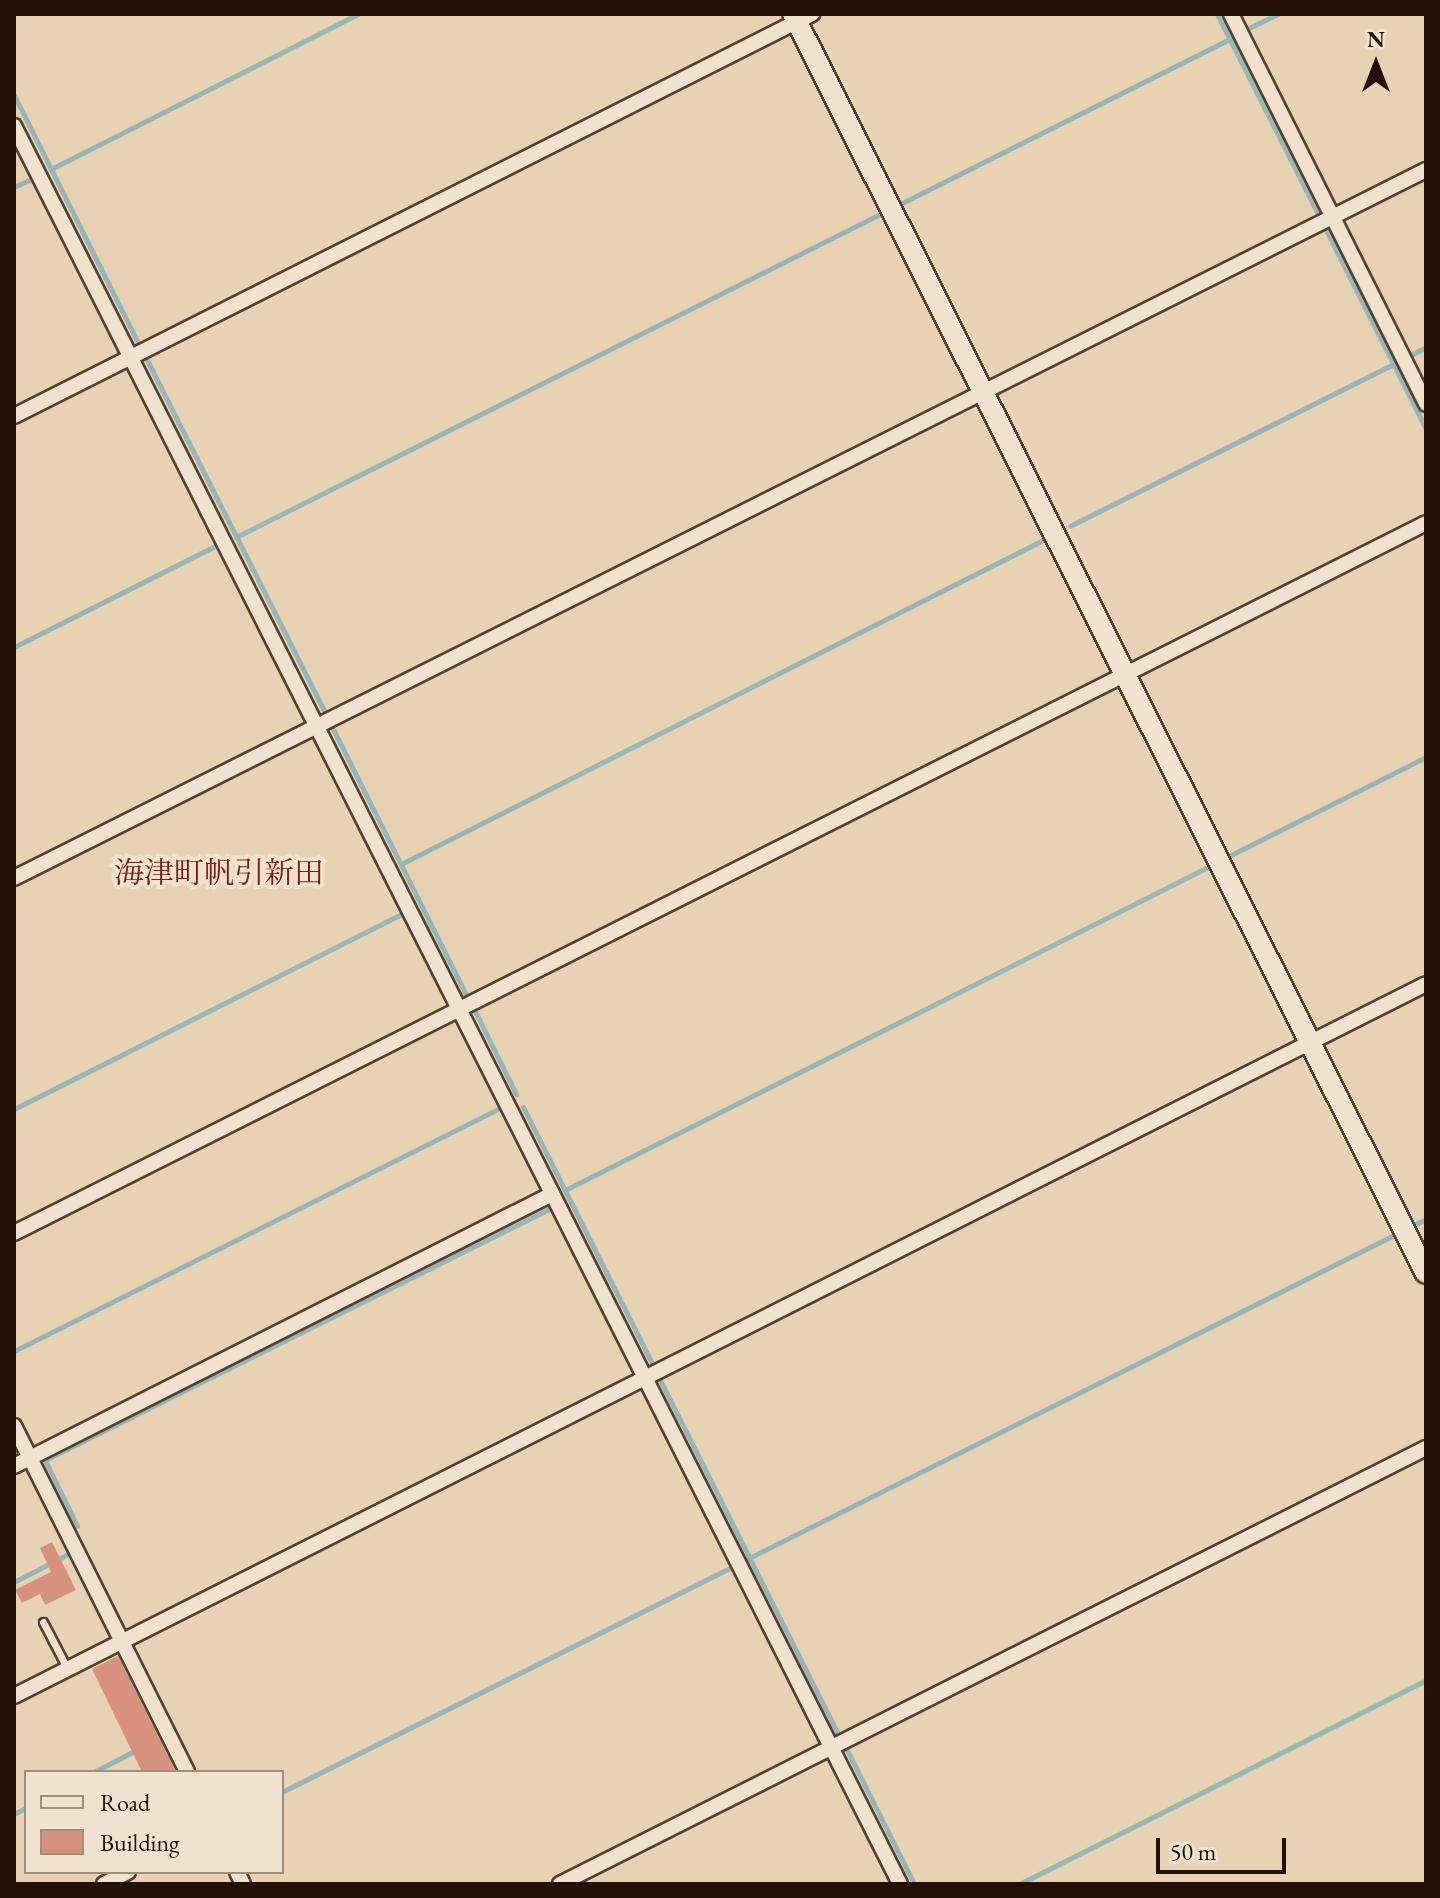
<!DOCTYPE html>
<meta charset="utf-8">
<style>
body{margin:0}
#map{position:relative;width:1440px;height:1898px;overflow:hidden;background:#e8d2b4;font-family:"EB Garamond","Noto Serif JP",serif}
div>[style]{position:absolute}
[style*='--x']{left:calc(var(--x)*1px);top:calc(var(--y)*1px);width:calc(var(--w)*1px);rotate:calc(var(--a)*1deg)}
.stream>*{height:5px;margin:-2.5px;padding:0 2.5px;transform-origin:2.5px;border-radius:2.5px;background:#99b6b5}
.building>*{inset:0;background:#d7927e}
.roads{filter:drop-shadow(2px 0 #544132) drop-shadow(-2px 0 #544132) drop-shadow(0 2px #544132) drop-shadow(0 -2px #544132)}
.lane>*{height:7px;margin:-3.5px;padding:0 3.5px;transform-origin:3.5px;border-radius:3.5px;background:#f0e2ce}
.street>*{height:14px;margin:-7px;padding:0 7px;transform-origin:7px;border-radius:7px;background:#f0e2ce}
.secondary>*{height:20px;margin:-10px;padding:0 10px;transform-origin:10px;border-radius:10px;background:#f0e2ce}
span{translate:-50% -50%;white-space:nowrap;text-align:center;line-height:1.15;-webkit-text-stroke:8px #f0e2ce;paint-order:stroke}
.quarter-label{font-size:30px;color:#7a1f14}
.frame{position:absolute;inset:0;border:16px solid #231107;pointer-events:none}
.legend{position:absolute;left:24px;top:1770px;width:260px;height:104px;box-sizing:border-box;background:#f0e2ce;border:2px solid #9e8e7e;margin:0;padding:10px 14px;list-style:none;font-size:24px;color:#231107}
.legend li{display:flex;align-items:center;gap:16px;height:40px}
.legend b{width:40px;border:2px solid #9e8e7e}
.north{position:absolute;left:1336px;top:24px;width:80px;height:80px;-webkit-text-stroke:6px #f0e2ce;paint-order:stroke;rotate:0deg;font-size:22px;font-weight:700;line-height:32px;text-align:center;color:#231107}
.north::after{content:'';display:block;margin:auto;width:28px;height:36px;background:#231107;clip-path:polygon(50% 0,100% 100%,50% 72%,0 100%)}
.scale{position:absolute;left:1156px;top:1838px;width:130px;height:36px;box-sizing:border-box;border:4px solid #231107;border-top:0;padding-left:10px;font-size:24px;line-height:28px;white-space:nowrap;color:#231107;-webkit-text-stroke:6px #f0e2ce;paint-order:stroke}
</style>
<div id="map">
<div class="stream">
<div style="--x:1217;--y:14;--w:226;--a:63.2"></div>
<div style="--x:1249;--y:28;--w:32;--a:-26"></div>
<div style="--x:14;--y:95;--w:280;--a:63.4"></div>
<div style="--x:51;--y:169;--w:344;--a:-26.8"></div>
<div style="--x:14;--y:187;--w:19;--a:-25"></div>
<div style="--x:902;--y:203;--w:367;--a:-26.6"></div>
<div style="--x:1324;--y:226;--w:227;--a:63.3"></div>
<div style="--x:1411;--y:355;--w:17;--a:-28"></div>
<div style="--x:146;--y:358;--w:400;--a:63.2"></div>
<div style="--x:1070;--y:526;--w:368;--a:-26.6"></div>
<div style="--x:236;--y:537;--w:720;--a:-26.64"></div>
<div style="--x:14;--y:647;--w:227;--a:-26.7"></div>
<div style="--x:332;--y:727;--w:302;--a:63.4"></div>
<div style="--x:1231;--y:855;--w:218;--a:-26.7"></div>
<div style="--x:401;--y:864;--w:719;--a:-26.78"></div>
<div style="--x:475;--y:1011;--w:93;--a:63.7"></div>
<div style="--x:523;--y:1107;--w:291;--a:63.3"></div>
<div style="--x:14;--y:1109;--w:436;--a:-26.7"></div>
<div style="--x:565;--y:1190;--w:720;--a:-26.67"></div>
<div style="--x:1416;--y:1224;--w:11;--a:-27"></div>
<div style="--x:14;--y:1351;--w:543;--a:-26.57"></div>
<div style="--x:661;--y:1382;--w:398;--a:63.3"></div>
<div style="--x:77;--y:1526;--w:73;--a:-115.9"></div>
<div style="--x:45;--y:1460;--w:563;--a:-26.47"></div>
<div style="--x:743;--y:1561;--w:728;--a:-26.6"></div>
<div style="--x:14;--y:1582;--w:63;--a:-27.4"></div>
<div style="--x:847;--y:1750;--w:150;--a:63.4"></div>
<div style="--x:94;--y:1772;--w:47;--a:-27.6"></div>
<div style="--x:282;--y:1792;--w:503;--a:-26.57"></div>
<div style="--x:14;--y:1814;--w:13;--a:-27"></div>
<div style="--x:1019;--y:1884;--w:455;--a:-26.6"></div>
</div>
<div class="building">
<div style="clip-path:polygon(52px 1542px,76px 1590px,45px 1605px,40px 1594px,22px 1603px,15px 1590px,51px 1572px,40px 1548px)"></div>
<div style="clip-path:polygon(118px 1656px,176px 1772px,142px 1772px,92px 1669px)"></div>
</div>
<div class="roads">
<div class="lane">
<div style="--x:43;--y:1622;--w:52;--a:62.4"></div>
</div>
<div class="street">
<div style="--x:1231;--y:14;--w:436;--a:63.4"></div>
<div style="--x:14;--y:126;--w:1969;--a:63.25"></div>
<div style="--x:14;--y:416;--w:894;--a:-26.74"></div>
<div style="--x:14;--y:878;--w:1580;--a:-26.63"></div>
<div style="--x:14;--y:1233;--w:1580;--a:-26.69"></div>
<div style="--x:14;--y:1426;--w:387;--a:63.4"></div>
<div style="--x:14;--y:1466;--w:603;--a:-26.82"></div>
<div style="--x:14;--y:1696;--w:1581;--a:-26.76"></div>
<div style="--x:237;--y:1872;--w:13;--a:63"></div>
<div style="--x:104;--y:1884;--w:27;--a:-27"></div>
<div style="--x:560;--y:1884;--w:970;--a:-26.72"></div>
</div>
<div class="secondary">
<div style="--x:793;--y:14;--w:1409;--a:63.31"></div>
</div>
</div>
<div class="quarter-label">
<span style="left:219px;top:873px">海津町帆引新田</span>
</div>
<div class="frame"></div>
<ul class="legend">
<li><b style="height:10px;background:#f0e2ce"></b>Road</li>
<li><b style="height:22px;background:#d7927e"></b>Building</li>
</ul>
<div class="north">N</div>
<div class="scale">50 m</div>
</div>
